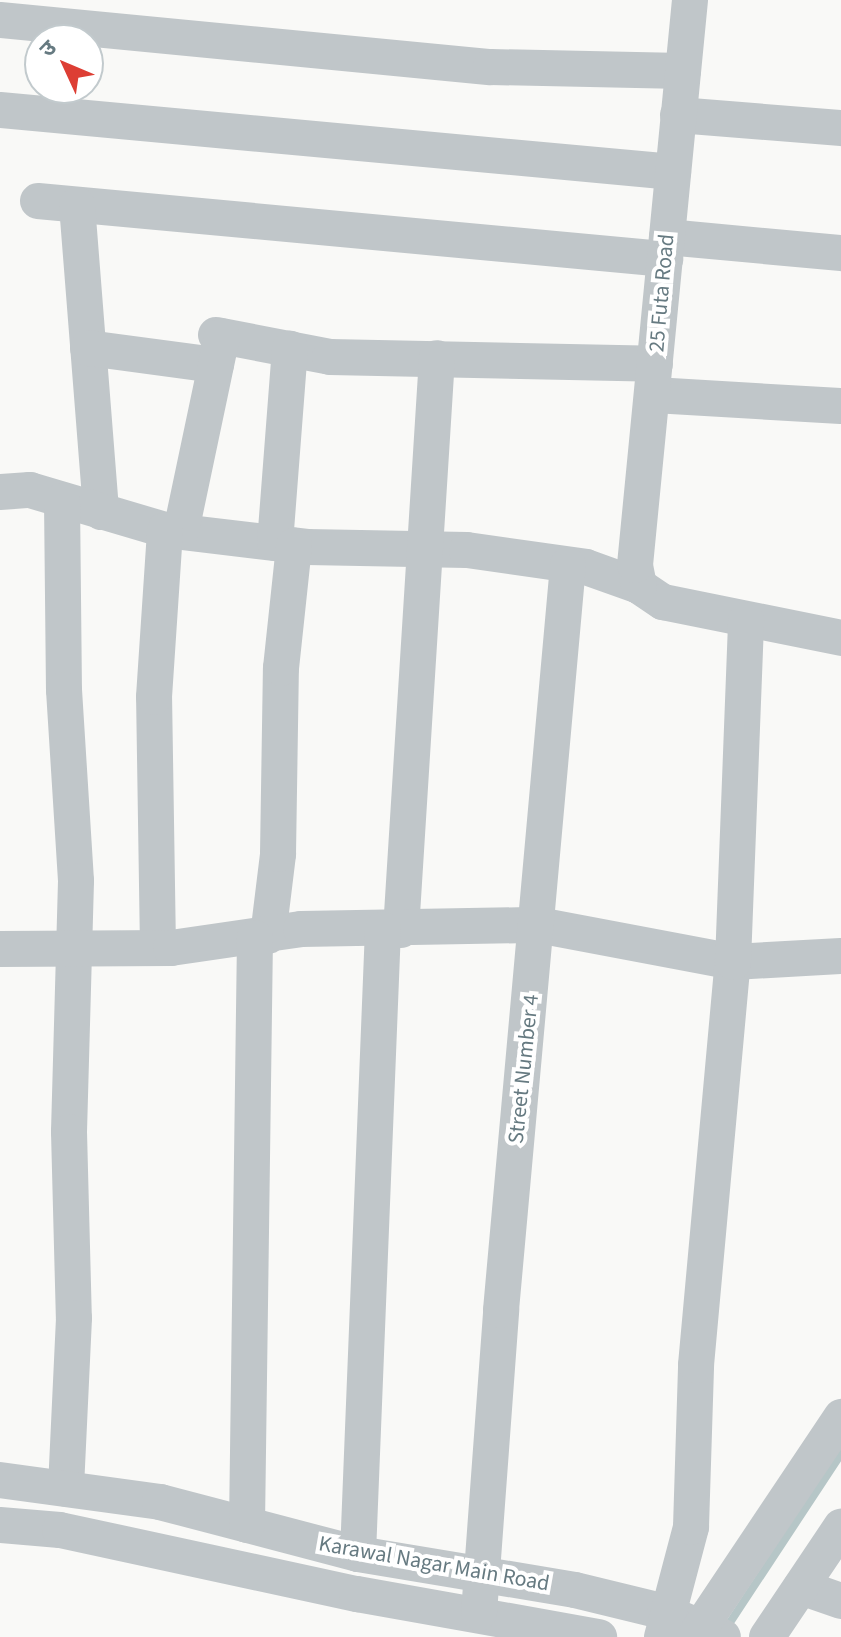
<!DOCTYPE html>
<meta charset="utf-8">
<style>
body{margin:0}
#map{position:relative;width:841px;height:1637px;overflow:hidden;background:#f9f9f7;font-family:"Source Sans 3","Noto Sans Devanagari",sans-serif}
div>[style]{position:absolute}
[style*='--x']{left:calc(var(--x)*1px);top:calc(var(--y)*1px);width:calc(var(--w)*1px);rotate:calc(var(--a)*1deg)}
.stream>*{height:8px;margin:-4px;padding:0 4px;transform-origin:4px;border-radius:4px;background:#b6c6c7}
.minor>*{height:36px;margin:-18px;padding:0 18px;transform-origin:18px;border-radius:18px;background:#c0c6c9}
span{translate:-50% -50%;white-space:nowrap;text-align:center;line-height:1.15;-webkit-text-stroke:8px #fff;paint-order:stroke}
.street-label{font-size:22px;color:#667a81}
.north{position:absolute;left:24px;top:24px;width:80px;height:80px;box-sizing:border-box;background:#fff;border:2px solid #c2cacd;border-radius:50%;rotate:314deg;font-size:22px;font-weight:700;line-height:32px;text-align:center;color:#667a81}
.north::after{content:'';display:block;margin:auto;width:28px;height:36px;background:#dd3e34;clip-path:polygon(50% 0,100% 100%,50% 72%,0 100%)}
</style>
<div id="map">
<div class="stream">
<div style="--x:725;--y:1630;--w:211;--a:-56.6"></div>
</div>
<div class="minor">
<div style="--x:0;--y:20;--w:493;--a:5.5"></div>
<div style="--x:491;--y:67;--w:192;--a:1.2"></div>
<div style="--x:0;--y:110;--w:676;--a:5.26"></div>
<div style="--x:678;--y:115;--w:164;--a:4.6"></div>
<div style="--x:38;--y:201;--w:630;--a:5.29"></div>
<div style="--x:77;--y:205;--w:308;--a:85.5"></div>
<div style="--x:667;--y:237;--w:175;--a:5.3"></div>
<div style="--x:216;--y:335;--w:116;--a:10.9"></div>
<div style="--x:330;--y:357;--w:325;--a:1.2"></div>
<div style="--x:88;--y:348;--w:129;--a:7.6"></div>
<div style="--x:654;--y:395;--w:187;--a:3.4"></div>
<div style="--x:0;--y:492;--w:30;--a:-4"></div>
<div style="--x:30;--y:490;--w:141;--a:16.5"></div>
<div style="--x:165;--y:530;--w:143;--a:6.8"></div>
<div style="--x:307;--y:547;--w:160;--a:1.1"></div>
<div style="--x:467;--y:550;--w:120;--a:8.1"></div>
<div style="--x:586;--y:567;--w:56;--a:19.7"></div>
<div style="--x:639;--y:586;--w:29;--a:34"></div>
<div style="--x:663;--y:602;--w:182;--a:11.4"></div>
<div style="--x:62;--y:501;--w:189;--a:89.4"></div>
<div style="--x:64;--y:690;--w:191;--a:86.4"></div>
<div style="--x:76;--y:881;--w:251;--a:91.6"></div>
<div style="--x:69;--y:1132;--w:186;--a:88.5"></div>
<div style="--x:74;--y:1318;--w:171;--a:92.7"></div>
<div style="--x:181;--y:531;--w:199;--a:-78.1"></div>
<div style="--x:275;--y:543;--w:195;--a:-85.6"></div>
<div style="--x:639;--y:586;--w:21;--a:-101"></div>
<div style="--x:635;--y:565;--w:568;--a:-84.44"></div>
<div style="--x:401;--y:930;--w:573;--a:-86.4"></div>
<div style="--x:268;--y:936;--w:83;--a:-83"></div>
<div style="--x:278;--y:854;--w:186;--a:-89.1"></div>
<div style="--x:281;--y:668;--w:123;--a:-83.9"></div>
<div style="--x:158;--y:948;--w:251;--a:-90.9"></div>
<div style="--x:154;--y:697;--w:167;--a:-86.2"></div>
<div style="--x:0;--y:949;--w:171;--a:-0.3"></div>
<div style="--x:171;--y:948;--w:131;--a:-8.3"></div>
<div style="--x:301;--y:929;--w:237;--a:-1"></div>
<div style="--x:538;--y:925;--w:198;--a:10.7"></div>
<div style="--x:733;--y:962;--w:108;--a:-3.2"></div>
<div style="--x:0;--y:1480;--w:162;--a:7.8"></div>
<div style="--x:160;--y:1502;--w:205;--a:14.7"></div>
<div style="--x:358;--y:1554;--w:220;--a:9.4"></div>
<div style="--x:575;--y:1590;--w:93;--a:13.7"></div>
<div style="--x:665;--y:1612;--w:63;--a:23.3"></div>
<div style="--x:0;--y:1525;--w:60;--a:4.8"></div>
<div style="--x:60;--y:1530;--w:304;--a:12.2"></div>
<div style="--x:357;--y:1594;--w:246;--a:10.1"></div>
<div style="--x:247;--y:1525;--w:587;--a:-89.22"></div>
<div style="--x:358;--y:1554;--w:625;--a:-87.71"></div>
<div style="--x:801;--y:1587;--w:42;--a:19.3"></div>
<div style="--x:479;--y:1613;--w:304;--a:-85.8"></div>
<div style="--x:501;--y:1310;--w:748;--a:-84.86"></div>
<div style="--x:662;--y:1637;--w:114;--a:-75.2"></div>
<div style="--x:691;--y:1527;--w:162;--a:-88.2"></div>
<div style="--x:696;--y:1365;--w:405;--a:-84.8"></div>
<div style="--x:733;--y:962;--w:342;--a:-87.8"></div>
<div style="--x:694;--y:1637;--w:265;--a:-56.2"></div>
<div style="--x:767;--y:1637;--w:133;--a:-56.1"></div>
</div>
<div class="street-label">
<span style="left:662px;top:293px;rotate:-85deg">25 Futa Road</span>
<span style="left:524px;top:1069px;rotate:-84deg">Street Number 4</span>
<span style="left:434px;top:1564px;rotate:10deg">Karawal Nagar Main Road</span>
</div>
<div class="north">उ</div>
</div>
